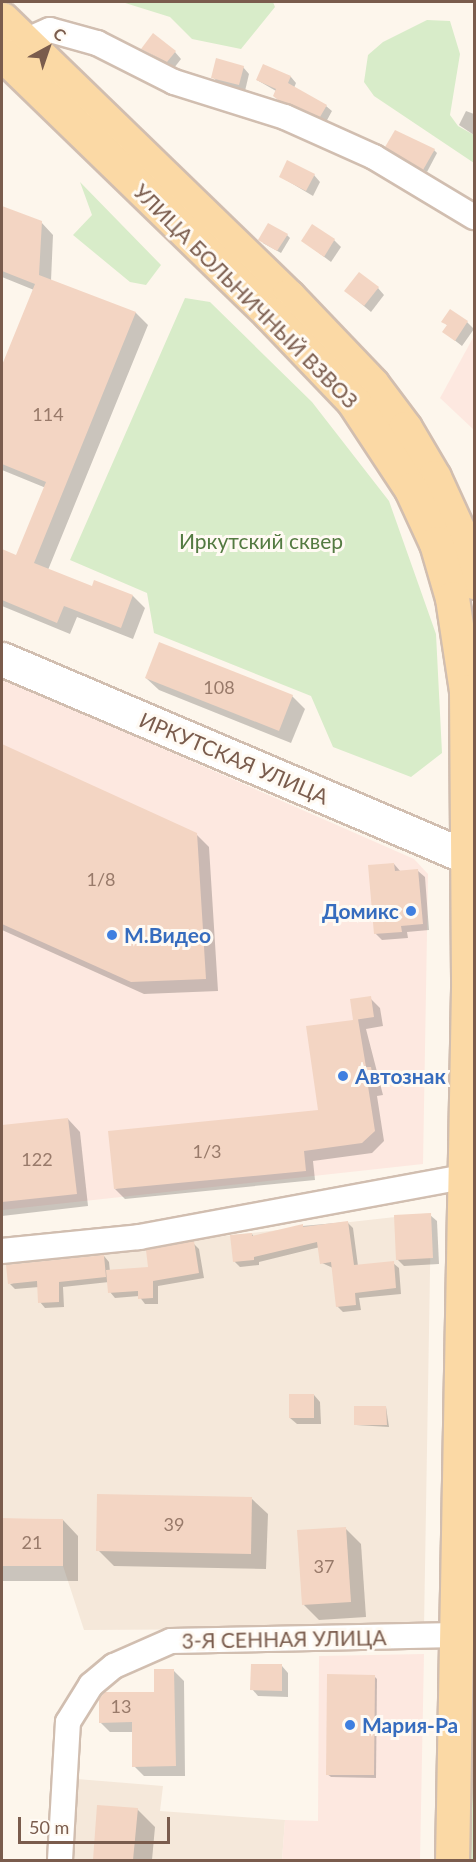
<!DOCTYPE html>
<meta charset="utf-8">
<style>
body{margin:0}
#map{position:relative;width:476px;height:1862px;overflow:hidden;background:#fdf6ec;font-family:Lato,sans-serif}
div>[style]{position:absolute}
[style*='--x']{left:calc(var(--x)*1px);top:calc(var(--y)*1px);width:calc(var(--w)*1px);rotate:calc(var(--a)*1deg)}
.residential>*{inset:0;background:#f5e8da}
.commercial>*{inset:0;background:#fde8e0}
.green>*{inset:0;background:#d8ecc9}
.shadow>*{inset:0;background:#0003}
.building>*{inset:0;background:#f3d5c3}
.roads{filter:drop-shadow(2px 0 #d1beb0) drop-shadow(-2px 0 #d1beb0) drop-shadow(0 2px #d1beb0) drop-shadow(0 -2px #d1beb0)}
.minor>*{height:24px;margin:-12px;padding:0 12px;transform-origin:12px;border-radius:12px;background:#fff}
.secondary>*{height:33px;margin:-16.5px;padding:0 16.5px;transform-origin:16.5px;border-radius:16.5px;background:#fff}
.primary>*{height:33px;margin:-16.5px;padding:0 16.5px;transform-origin:16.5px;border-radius:16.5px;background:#fbd9a5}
.dots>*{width:16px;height:16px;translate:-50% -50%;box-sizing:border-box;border:3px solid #fffaf3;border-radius:50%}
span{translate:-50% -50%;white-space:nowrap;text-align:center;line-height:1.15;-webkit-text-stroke:6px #fffaf3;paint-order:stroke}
.number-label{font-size:18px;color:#987a6a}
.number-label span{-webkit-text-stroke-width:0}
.street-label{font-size:21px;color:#7a5c4d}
.park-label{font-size:21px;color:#537a41}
.shop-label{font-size:21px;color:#366cbe;font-weight:700}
.right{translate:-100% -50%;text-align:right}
.left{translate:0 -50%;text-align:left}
.frame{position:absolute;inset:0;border:3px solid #7a5c4d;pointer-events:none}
.north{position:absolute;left:18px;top:18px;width:60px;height:60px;-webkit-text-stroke:4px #fffaf3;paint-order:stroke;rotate:40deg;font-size:16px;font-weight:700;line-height:24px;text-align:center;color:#7a5c4d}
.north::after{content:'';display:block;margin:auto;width:21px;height:27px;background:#7a5c4d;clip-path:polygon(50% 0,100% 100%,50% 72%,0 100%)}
.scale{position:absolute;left:18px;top:1817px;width:152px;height:27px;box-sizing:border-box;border:3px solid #7a5c4d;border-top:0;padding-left:8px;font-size:18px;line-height:21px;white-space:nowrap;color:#7a5c4d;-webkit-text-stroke:4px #fffaf3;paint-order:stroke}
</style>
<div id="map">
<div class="residential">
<div style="clip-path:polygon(431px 1213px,424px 1628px,84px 1630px,63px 1566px,63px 1519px,2px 1518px,2px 1261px)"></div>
<div style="clip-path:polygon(77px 1779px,163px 1786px,160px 1811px,285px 1820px,282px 1860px,70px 1860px)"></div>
</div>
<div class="commercial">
<div style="clip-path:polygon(474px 336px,474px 430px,440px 398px)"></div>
<div style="clip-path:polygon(2px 678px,414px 859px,428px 874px,423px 1164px,2px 1210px)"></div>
<div style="clip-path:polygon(424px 1654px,420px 1860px,282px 1860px,285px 1820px,318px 1821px,319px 1656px)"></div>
</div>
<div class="green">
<div style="clip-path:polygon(122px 2px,273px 2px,275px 7px,241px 49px,192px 39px,170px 17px)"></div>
<div style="clip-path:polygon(427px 20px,450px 21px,460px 54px,450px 115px,458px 126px,474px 135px,474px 163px,374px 96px,364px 82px,368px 55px,383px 42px)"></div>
<div style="clip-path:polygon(80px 182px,161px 265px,146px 285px,130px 282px,73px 235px,92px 215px)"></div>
<div style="clip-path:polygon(185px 298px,210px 302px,312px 402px,389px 501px,436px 634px,442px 753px,411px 777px,333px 747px,311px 696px,154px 633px,147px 593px,70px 560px)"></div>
<div style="clip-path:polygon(474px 1523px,474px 1860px,470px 1860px)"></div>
</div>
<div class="shadow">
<div style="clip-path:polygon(143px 49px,175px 52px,181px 59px,174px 68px)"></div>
<div style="clip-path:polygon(263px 66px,291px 77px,296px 83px,294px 88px,326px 106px,332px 111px,326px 122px,280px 101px,274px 95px,276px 91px,257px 80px)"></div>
<div style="clip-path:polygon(243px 67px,249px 74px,245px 91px,219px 84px,213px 77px)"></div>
<div style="clip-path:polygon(466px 111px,474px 114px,474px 135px,459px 125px)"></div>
<div style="clip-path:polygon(390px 150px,434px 150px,437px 153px,427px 172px)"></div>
<div style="clip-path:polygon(314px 175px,320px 182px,313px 196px,281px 177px)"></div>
<div style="clip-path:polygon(2px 207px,41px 222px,53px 235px,51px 281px,136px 313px,148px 325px,48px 570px,93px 588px,133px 596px,145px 608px,133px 639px,77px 617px,70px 634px,2px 606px,2px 551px,17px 557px,46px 488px,2px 470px,2px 369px,34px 290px,2px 277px)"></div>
<div style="clip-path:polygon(287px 235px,290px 238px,281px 253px,263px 243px)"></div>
<div style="clip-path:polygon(334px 240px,341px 247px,331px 262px,303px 241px)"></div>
<div style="clip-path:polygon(378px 288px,384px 295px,371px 312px,346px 291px)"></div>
<div style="clip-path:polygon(443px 321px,467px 322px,474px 329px,462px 346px,444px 332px,448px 326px)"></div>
<div style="clip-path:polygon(146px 678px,292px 696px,305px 709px,291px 743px,159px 690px)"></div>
<div style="clip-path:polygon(2px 745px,196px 834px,209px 847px,218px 991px,144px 994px,2px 930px)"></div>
<div style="clip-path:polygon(394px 864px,401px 872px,418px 871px,425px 877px,429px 930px,407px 932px,408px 938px,382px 940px,375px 933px)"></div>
<div style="clip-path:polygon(370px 998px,380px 1008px,383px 1026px,366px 1029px,383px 1095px,377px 1096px,384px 1141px,372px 1153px,313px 1161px,315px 1180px,125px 1199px,115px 1189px,320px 1112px,355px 1021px)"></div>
<div style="clip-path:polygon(68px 1119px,80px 1132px,88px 1206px,2px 1216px,2px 1126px)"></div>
<div style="clip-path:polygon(430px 1215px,437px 1221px,439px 1264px,404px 1266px,397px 1259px)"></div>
<div style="clip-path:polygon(347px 1222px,353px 1228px,358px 1266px,393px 1263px,399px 1268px,401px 1294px,359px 1298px,361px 1310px,343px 1312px,337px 1306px,333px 1268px,322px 1263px,320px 1247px,259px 1262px,259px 1265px,240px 1267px,234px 1261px,252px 1234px,254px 1237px,302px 1226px)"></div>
<div style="clip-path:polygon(193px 1243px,199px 1249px,204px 1278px,158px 1286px,158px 1304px,145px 1304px,139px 1296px,115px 1298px,110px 1292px,109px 1282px,63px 1287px,64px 1307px,45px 1308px,40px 1302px,39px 1287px,15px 1289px,10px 1284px,104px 1256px,109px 1262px,110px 1272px,150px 1268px)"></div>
<div style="clip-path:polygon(314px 1395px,320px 1402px,321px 1424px,297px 1424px,290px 1418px)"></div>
<div style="clip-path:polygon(386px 1407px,389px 1427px,356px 1425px)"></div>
<div style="clip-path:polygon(252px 1499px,268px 1514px,266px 1569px,114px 1566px,98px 1550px)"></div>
<div style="clip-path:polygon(2px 1520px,63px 1520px,78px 1536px,78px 1581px,2px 1581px)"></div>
<div style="clip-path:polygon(345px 1528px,361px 1544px,366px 1617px,319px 1620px,304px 1605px)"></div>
<div style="clip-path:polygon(282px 1666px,288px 1673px,288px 1697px,258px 1696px,252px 1689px)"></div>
<div style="clip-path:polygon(174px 1671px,184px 1681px,185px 1776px,144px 1776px,134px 1766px,134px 1732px,110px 1732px,100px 1722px,156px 1693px)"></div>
<div style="clip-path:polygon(374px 1676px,377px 1679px,376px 1778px,331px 1777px,327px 1774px)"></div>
<div style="clip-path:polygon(98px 1806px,137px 1809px,155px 1827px,152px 1860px,94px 1860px)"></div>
</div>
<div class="building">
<div style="clip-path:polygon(153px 33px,176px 51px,167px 62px,141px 49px)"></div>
<div style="clip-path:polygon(216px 58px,244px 66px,239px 85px,211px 78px)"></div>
<div style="clip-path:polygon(263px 64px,291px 76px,288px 83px,327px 105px,320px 117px,278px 100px,273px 96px,276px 89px,256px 80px)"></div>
<div style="clip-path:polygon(395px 130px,435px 149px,423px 170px,385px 147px)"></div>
<div style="clip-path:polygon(287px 160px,315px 174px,306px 191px,279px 177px)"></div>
<div style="clip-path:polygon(2px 206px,42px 221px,39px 275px,136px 312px,34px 563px,92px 586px,94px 580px,133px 595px,121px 628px,64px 606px,57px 623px,2px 600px,2px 549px,16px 555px,46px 482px,2px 464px,2px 365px,35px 284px,2px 271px)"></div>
<div style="clip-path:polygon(268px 223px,288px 234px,277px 251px,258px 240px)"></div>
<div style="clip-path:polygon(312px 224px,335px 239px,324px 257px,301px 241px)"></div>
<div style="clip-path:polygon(359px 272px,379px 287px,364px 306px,344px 291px)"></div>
<div style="clip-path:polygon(450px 309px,468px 321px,455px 341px,442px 332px,447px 325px,441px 322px)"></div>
<div style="clip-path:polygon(159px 642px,293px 695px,279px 731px,145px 678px)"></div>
<div style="clip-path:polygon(2px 744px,197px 833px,206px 979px,131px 982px,2px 924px)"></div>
<div style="clip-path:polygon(394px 863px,395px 871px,418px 869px,423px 924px,401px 926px,402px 932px,374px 934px,368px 865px)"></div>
<div style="clip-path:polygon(371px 996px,374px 1017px,354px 1020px,358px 1019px,366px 1067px,371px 1067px,374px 1085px,368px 1086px,375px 1131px,362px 1143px,304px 1151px,306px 1171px,114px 1189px,108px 1131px,318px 1110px,306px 1026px,353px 1020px,350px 999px)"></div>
<div style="clip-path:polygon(68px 1118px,77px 1194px,2px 1202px,2px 1125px)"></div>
<div style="clip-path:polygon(431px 1213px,433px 1258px,396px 1260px,394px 1215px)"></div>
<div style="clip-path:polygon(348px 1221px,354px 1265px,394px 1261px,396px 1288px,355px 1293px,356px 1305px,336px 1307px,331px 1262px,320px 1264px,317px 1242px,254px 1257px,254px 1260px,233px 1262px,230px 1235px,252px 1233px,252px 1236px,303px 1224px,303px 1227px)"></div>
<div style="clip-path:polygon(194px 1241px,199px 1273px,153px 1281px,153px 1298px,138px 1299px,138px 1291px,108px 1293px,106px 1270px,148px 1267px,146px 1250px)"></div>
<div style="clip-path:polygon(104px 1255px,106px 1277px,59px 1282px,59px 1302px,38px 1303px,37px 1281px,8px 1284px,6px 1265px)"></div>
<div style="clip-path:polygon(289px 1394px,314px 1394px,314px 1418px,289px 1418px)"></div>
<div style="clip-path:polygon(354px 1406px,386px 1406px,387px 1425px,354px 1425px)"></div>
<div style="clip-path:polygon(97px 1494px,252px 1497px,251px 1554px,96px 1551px)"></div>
<div style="clip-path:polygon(2px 1518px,63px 1519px,63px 1566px,2px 1566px)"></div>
<div style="clip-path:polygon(346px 1527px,351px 1602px,302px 1605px,297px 1530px)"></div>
<div style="clip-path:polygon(251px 1664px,282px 1664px,282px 1691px,250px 1690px)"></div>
<div style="clip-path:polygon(154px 1669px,174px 1669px,176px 1766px,132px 1767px,132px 1722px,99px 1723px,99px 1699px,105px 1692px,154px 1692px)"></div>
<div style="clip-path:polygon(327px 1674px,375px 1675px,374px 1775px,326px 1775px)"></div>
<div style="clip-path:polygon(97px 1805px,138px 1808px,133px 1860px,93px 1860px)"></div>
</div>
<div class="roads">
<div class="minor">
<div style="--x:25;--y:41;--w:27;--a:-24"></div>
<div style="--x:50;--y:30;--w:49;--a:15.5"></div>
<div style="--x:97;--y:43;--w:86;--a:26.9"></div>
<div style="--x:174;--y:82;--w:116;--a:17.5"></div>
<div style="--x:285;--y:117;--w:98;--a:24.2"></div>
<div style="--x:374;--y:157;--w:117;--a:31"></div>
<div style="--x:2;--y:1251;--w:138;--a:-5.8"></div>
<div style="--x:139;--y:1237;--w:330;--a:-10.5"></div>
<div style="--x:60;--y:1860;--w:138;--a:-86.7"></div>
<div style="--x:68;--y:1722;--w:44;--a:-58.1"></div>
<div style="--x:91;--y:1685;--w:30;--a:-40"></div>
<div style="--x:114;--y:1666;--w:62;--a:-23.7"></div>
<div style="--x:171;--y:1641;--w:285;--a:-1.2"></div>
</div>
<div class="secondary">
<div style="--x:2;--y:659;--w:513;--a:23.07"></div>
</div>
<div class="primary">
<div style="--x:2;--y:19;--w:398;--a:44.1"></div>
<div style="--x:288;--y:296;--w:122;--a:46.3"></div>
<div style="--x:372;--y:384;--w:55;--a:53.1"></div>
<div style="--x:405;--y:428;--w:57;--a:59.4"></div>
<div style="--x:434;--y:477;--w:63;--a:65.5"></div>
<div style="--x:460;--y:534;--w:50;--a:73.7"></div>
<div style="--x:2;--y:54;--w:373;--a:44.1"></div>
<div style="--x:270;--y:314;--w:120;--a:46.3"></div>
<div style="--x:353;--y:401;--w:105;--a:56.6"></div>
<div style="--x:411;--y:489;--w:60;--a:65.2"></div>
<div style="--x:436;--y:543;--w:57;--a:73.8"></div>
<div style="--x:452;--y:598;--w:94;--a:81.4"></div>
<div style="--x:466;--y:691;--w:298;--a:89.6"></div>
<div style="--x:468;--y:989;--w:871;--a:91.05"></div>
</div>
</div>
<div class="dots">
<div style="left:411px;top:911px;background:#3f7fe0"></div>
<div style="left:112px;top:935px;background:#3f7fe0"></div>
<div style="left:343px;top:1076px;background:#3f7fe0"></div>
<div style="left:350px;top:1725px;background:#3f7fe0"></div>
</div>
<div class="number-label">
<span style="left:48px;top:414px">114</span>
<span style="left:219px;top:687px">108</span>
<span style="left:101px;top:879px">1/8</span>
<span style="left:207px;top:1151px">1/3</span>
<span style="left:37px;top:1159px">122</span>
<span style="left:174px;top:1524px">39</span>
<span style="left:32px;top:1542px">21</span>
<span style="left:324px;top:1566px">37</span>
<span style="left:121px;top:1706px">13</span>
</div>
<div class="street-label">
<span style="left:246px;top:296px;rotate:45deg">УЛИЦА БОЛЬНИЧНЫЙ ВЗВОЗ</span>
<span style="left:234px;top:758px;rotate:23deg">ИРКУТСКАЯ УЛИЦА</span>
<span style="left:284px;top:1639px;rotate:-1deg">3-Я СЕННАЯ УЛИЦА</span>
</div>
<div class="park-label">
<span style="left:261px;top:541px">Иркутский сквер</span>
</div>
<div class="shop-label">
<span class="right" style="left:399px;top:911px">Домикс</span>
<span class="left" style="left:124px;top:935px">М.Видео</span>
<span class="left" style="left:355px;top:1076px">Автознак</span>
<span class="left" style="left:362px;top:1725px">Мария-Ра</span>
</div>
<div class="frame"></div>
<div class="north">С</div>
<div class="scale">50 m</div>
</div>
